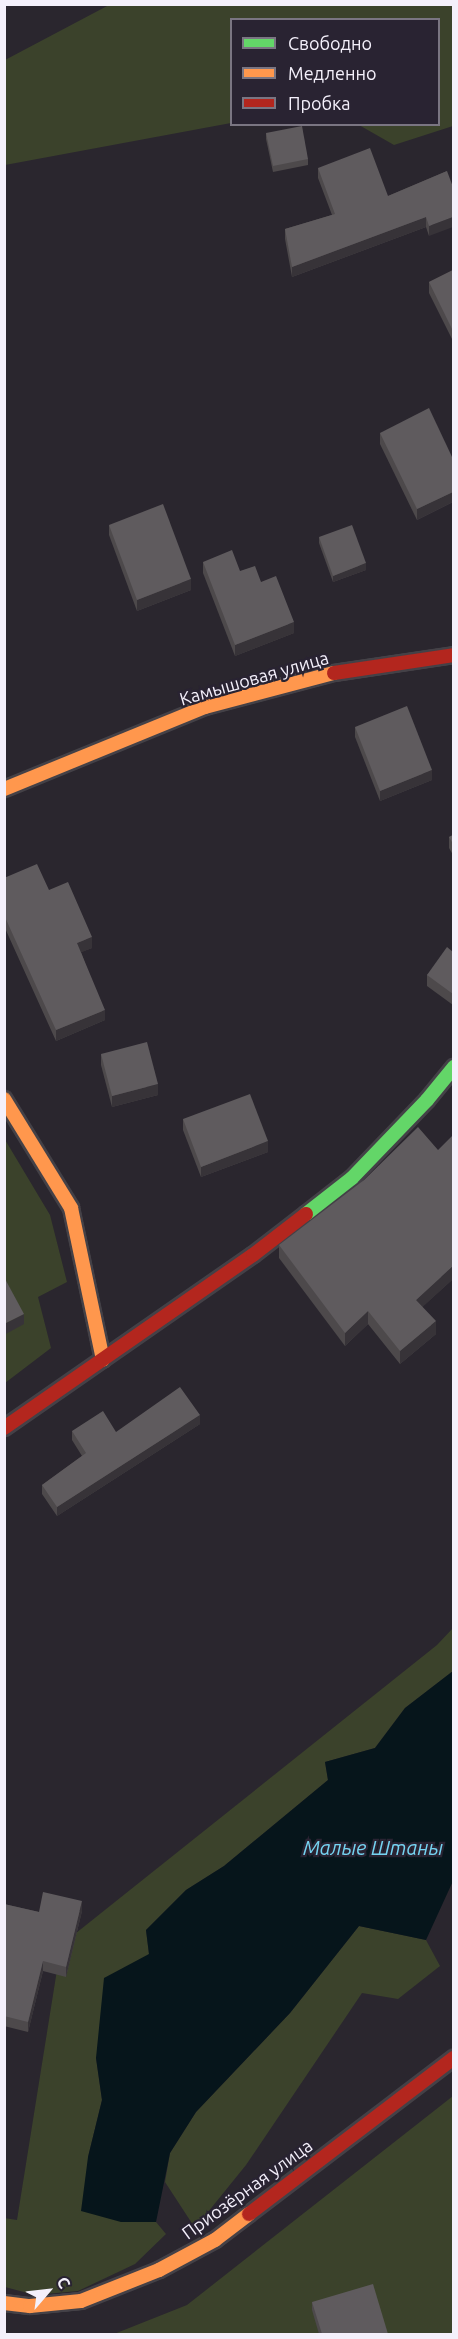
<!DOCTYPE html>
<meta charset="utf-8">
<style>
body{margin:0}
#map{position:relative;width:458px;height:2339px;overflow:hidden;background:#2a262e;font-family:Ubuntu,sans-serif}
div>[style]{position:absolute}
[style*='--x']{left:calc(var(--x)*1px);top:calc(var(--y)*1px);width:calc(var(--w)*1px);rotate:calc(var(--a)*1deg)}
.green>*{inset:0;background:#3b422b}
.water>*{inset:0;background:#06151b}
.roads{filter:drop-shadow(2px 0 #444147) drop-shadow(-2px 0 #444147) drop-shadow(0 2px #444147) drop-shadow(0 -2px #444147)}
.fast>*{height:14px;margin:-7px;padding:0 7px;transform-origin:7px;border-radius:7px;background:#63d668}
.slow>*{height:14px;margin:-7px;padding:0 7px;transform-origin:7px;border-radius:7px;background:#ff974d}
.jam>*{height:14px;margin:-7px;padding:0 7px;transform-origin:7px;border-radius:7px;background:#b3261e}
.wall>*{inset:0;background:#4d494b}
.shaded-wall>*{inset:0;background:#373338}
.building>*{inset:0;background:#5f5b5e}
span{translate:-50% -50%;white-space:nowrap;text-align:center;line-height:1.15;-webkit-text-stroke:4.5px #292332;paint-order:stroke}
.street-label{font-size:18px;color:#f4f0fb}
.water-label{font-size:20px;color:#75d4f2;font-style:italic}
.frame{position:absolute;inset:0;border:6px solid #f4f0fb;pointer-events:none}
.legend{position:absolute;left:230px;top:18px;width:210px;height:108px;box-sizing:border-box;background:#292332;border:2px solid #7a7582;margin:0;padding:8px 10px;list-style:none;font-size:18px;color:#f4f0fb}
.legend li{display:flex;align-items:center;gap:12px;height:30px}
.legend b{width:30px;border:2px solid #7a7582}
.north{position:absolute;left:18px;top:2261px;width:60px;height:60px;-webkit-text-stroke:4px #292332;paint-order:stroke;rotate:62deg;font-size:16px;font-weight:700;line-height:24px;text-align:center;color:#f4f0fb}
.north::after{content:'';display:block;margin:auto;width:21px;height:27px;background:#f4f0fb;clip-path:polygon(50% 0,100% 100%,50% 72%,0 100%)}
</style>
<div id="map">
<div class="green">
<div style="clip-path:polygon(109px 5px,453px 5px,453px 126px,394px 145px,359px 125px,438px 124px,438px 20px,231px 20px,231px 123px,5px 165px,5px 60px)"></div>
<div style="clip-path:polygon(4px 1138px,50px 1215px,67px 1282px,38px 1297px,51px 1348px,5px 1383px)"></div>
<div style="clip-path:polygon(453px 1628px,453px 1671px,405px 1708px,375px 1748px,325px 1762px,328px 1780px,224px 1866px,186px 1890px,146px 1930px,149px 1954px,96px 2058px,102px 2100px,88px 2157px,121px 2222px,156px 2222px,166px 2234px,135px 2264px,78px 2291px,35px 2295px,5px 2287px,4px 2218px,17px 2220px,61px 1945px,437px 1645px)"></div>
<div style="clip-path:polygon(359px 1926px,426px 1940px,440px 1966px,398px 1999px,362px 1993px,246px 2165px,195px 2228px,165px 2182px,170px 2153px,196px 2112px,290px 2013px)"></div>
<div style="clip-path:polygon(453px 2096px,453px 2334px,114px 2334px,187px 2305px)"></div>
</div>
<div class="water">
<div style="clip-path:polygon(453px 1671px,453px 1881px,426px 1940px,359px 1926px,290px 2013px,196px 2112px,170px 2153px,156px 2222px,121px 2222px,81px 2211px,88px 2157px,102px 2100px,96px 2058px,104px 1978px,149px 1954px,146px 1930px,186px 1890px,224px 1866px,328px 1780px,325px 1762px,375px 1748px,405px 1708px)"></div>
</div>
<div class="roads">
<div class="fast">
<div style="--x:306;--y:1214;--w:58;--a:-38"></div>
<div style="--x:352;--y:1178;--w:108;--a:-46.1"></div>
<div style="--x:427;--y:1100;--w:43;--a:-50.7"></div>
</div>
<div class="slow">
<div style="--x:4;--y:789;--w:217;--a:-22.2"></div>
<div style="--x:205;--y:707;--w:133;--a:-14.8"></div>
<div style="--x:4;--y:1099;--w:128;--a:58.4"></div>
<div style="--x:71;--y:1208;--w:155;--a:78.1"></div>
<div style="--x:4;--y:2303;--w:26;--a:7"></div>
<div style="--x:30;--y:2306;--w:51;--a:-5.6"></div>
<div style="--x:81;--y:2301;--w:84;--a:-21.7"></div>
<div style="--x:159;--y:2270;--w:64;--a:-28.2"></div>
<div style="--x:215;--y:2240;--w:43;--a:-37.4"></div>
</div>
<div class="jam">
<div style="--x:334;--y:673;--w:121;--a:-8.5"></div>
<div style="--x:4;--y:1428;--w:303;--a:-34.8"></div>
<div style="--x:253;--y:1255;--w:67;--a:-37.7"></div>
<div style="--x:249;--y:2214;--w:258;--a:-37.3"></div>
</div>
</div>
<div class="wall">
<div style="clip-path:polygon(266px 133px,308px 159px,308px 165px,273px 172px,266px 139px)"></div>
<div style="clip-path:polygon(318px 168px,388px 196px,447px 171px,429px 236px,426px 227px,292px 277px,285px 239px,285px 229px,332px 215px,318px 178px)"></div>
<div style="clip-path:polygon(453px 270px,453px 341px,429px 293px,429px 282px)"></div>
<div style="clip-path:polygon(380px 433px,453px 459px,453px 502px,417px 520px,380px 444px)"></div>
<div style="clip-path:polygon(109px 525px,191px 590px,137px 611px,109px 535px)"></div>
<div style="clip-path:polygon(319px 537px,366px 570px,333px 582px,319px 543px)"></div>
<div style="clip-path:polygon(203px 562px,240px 571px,261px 582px,294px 633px,235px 656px,203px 573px)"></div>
<div style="clip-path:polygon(355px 727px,432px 780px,380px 801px,355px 737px)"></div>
<div style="clip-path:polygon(453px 835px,453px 855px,449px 848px,449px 837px)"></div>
<div style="clip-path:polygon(4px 878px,49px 890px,92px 948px,81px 952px,105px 1020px,56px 1041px,4px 926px)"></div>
<div style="clip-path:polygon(453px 952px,453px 1005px,427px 986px,427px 975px)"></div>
<div style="clip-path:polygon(101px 1054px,158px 1095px,112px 1107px,101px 1065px)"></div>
<div style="clip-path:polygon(183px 1119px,268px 1152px,201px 1177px,183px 1130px)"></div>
<div style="clip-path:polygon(279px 1245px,453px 1279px,422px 1307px,436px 1334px,400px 1364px,368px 1324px,345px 1346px,279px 1258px)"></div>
<div style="clip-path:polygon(200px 1424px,57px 1516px,42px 1494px,42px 1485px,82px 1456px,72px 1440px,72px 1431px,116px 1432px)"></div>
<div style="clip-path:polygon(4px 1904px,39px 1912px,82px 1911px,66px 1977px,43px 1971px,28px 2032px,4px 2026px)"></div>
<div style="clip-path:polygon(312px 2302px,388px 2334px,319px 2334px,312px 2310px)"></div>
</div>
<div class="shaded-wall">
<div style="clip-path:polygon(426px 217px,426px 227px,292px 277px,292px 267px)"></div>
<div style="clip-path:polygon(453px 217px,453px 227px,429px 236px,429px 226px)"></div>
<div style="clip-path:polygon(453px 492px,453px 502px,417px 520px,417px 509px)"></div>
<div style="clip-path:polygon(366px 563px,366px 570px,333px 582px,333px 576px)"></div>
<div style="clip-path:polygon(191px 579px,191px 590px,137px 611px,137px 600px)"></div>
<div style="clip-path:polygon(294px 622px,294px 633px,235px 656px,235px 645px)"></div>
<div style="clip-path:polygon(432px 770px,432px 780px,380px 801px,380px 791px)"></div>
<div style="clip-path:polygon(92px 937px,92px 948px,77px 954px,77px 943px)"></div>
<div style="clip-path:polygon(105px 1010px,105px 1020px,56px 1041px,56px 1030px)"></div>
<div style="clip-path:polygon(158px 1084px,158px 1095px,112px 1107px,112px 1096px)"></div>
<div style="clip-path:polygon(268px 1141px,268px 1152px,201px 1177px,201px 1167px)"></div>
<div style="clip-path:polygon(453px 1266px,453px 1279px,416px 1313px,416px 1300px)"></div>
<div style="clip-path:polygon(368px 1311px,368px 1324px,345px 1346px,345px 1333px)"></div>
<div style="clip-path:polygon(24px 1314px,24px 1324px,4px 1335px,4px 1324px)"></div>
<div style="clip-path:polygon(436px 1321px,436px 1334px,400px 1364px,400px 1351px)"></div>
<div style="clip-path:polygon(200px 1415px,200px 1424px,57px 1516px,57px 1507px)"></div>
<div style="clip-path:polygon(82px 1901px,82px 1911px,66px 1977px,66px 1967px)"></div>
<div style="clip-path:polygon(43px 1961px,43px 1971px,28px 2032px,28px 2022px)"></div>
</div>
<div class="building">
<div style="clip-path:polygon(302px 126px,308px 159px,273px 166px,266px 133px)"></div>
<div style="clip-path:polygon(370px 148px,388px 196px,447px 171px,453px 187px,453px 217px,429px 226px,426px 217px,292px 267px,285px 229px,335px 214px,318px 168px)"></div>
<div style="clip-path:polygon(453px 270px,453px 331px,429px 282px)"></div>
<div style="clip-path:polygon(429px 408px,453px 459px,453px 492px,417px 509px,380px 433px)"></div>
<div style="clip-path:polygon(163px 504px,191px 579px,137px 600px,109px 525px)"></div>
<div style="clip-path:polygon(352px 525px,366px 563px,333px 576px,319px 537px)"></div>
<div style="clip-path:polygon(232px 550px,240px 571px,255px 566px,261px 582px,276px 576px,294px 622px,235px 645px,203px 562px)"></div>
<div style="clip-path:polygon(407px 706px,432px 770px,380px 791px,355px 727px)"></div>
<div style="clip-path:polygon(453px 835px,453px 844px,449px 837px)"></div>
<div style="clip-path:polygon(37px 864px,49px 890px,68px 882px,92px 937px,77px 943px,105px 1010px,56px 1030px,4px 915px,4px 878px)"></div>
<div style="clip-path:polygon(447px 947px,453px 952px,453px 994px,427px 975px)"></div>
<div style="clip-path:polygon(147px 1042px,158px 1084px,112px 1096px,101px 1054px)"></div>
<div style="clip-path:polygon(250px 1094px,268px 1141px,201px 1167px,183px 1119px)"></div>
<div style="clip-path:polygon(418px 1127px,438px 1150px,453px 1135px,453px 1266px,416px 1300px,436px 1321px,400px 1351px,368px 1311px,345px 1333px,279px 1245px,364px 1180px)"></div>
<div style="clip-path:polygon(4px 1277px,24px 1314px,4px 1324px)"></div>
<div style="clip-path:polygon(180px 1387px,200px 1415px,57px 1507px,42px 1485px,86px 1453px,72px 1431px,103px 1411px,116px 1432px)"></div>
<div style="clip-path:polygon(43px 1892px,82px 1901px,66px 1967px,43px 1961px,28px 2022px,4px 2016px,4px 1904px,39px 1912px)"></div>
<div style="clip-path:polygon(373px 2284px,388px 2334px,322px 2334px,312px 2302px)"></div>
</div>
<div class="street-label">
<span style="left:254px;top:678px;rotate:-16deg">Камышовая улица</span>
<span style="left:247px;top:2189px;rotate:-36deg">Приозёрная улица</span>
</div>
<div class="water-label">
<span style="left:373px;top:1847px">Малые Штаны</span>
</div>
<div class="frame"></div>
<ul class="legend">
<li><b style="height:8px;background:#63d668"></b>Свободно</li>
<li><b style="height:8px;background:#ff974d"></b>Медленно</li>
<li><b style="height:8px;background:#b3261e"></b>Пробка</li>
</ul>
<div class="north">С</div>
</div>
